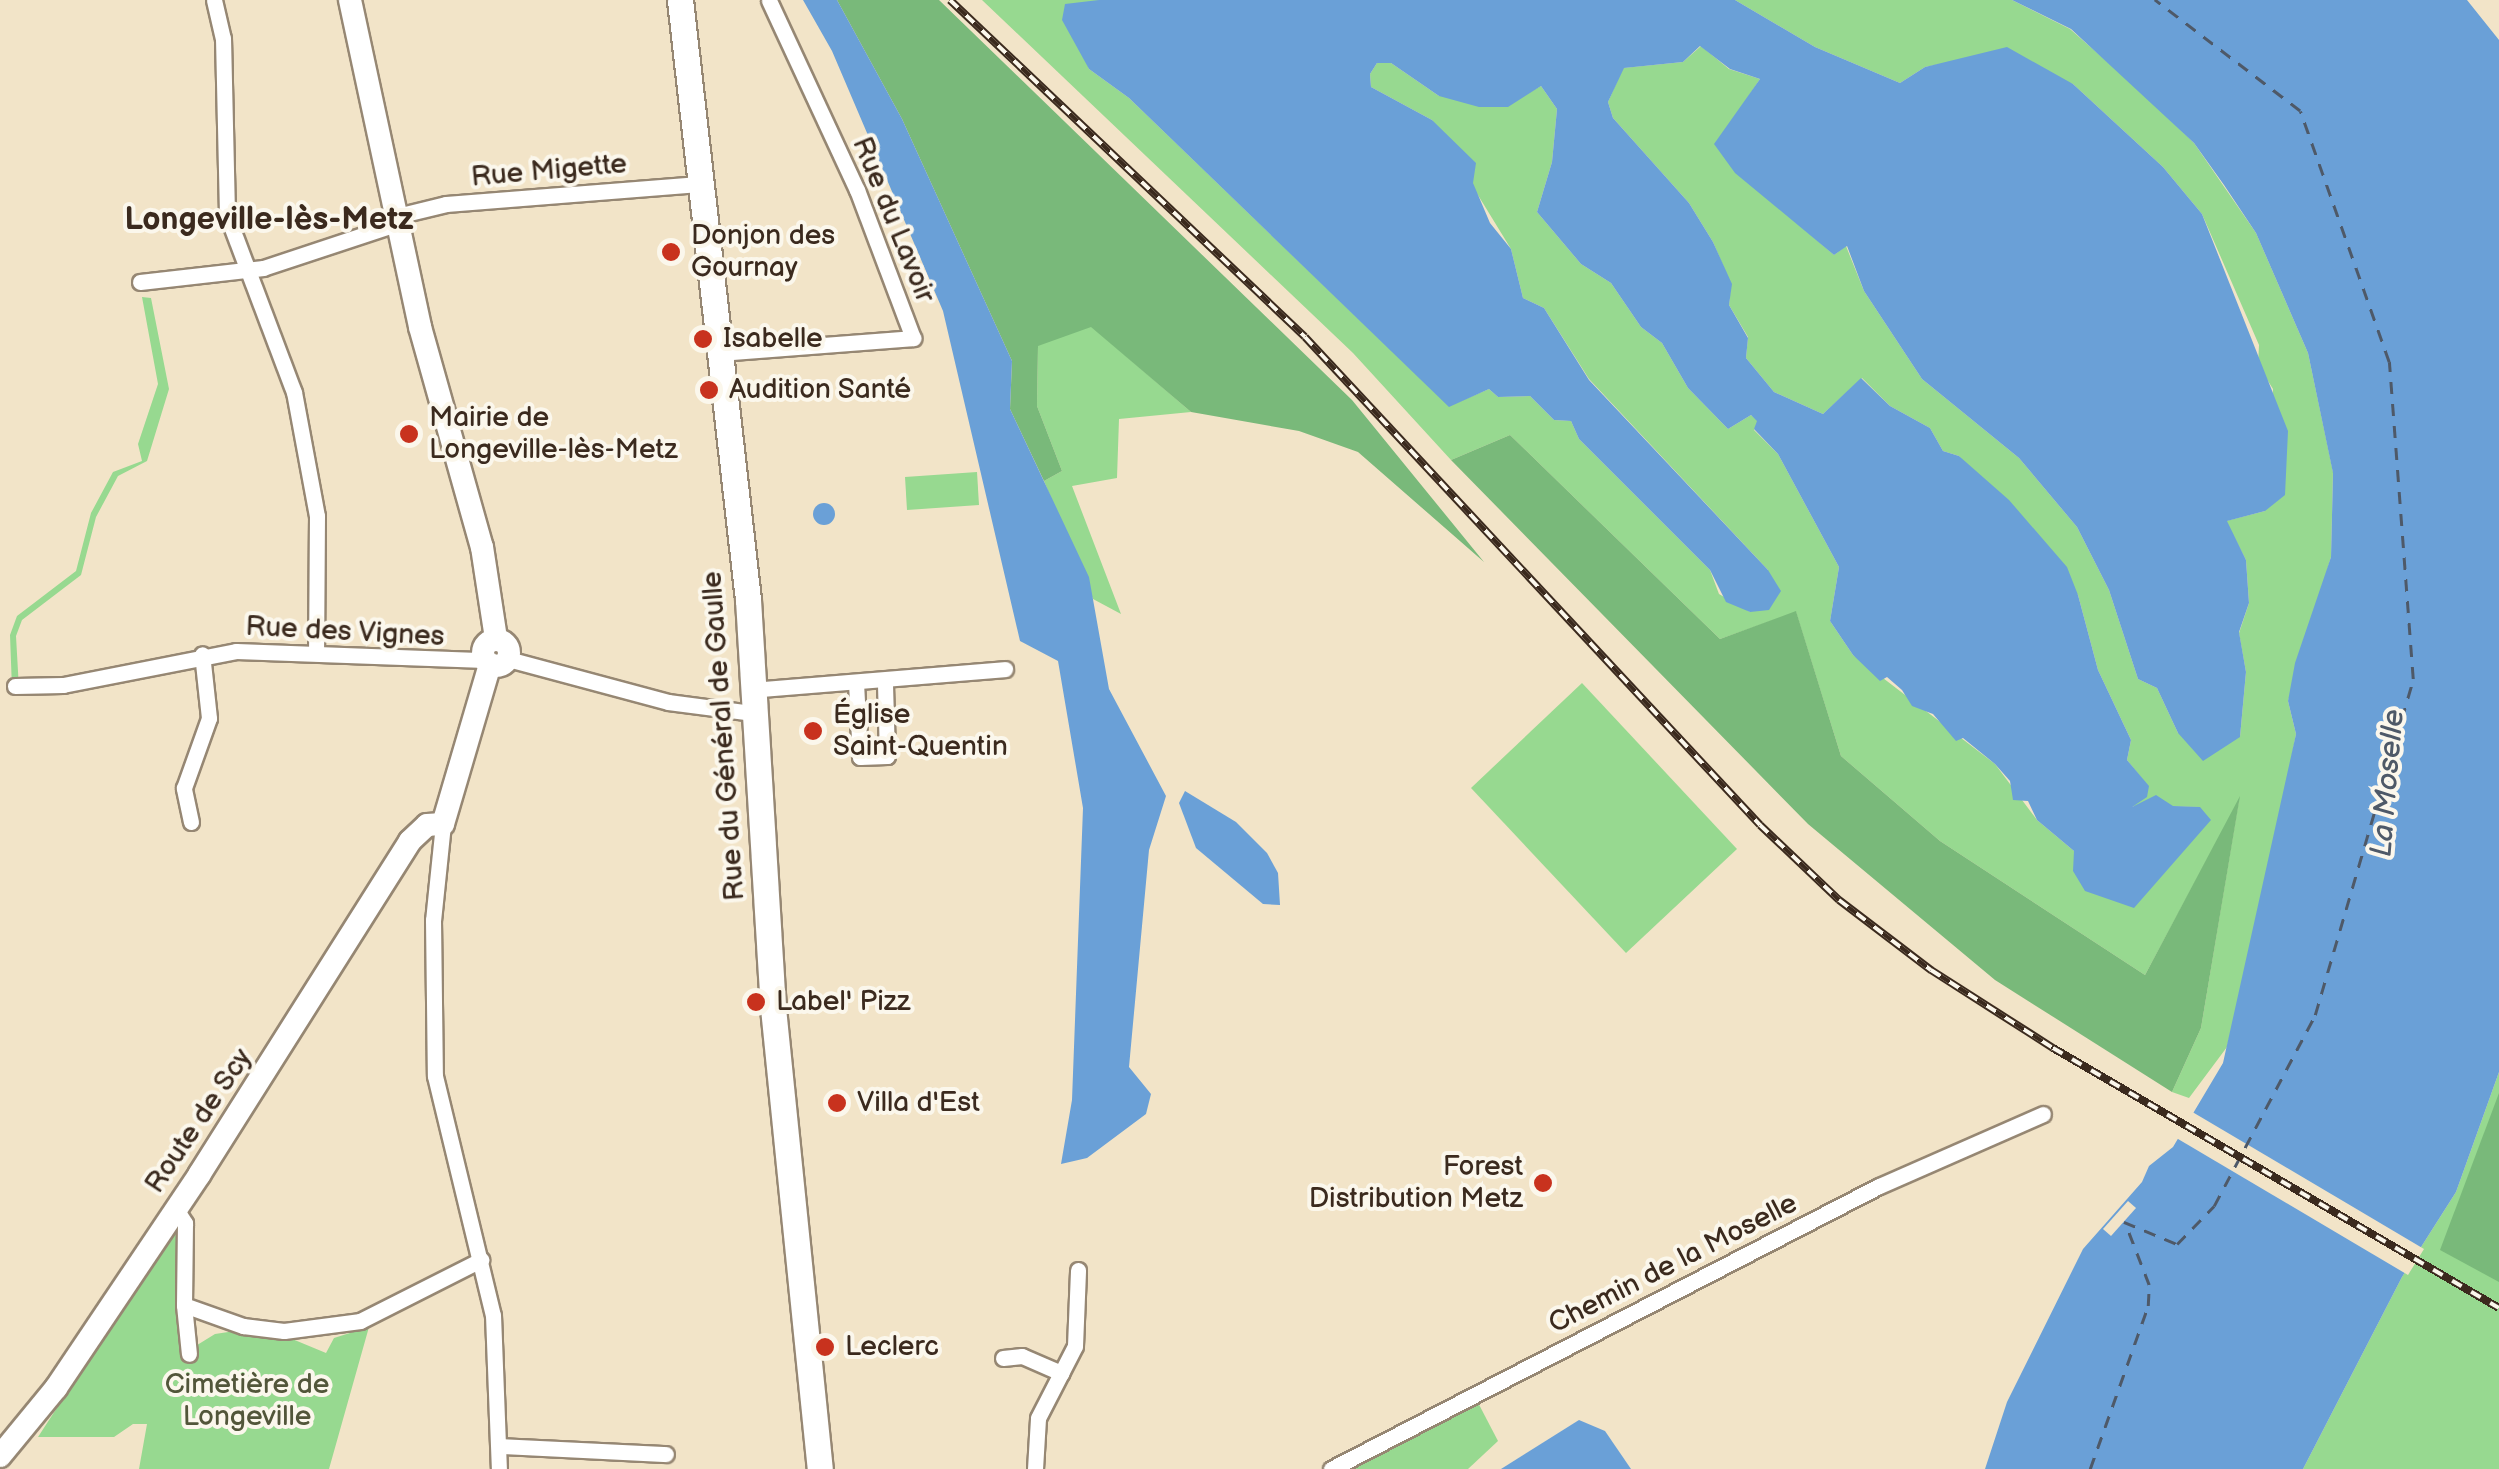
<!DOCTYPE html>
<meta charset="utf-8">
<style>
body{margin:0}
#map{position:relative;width:2499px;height:1469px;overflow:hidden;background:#f2e4c8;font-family:"Balsamiq Sans",sans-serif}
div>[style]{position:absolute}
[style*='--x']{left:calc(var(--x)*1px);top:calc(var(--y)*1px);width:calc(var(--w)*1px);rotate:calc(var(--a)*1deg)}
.green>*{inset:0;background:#97d990}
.forest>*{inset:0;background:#79b97a}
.water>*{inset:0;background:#6aa0d7}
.round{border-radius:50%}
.pier>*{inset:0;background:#f2e4c8}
.ferry>*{height:2.5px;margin-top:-1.25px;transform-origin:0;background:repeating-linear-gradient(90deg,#4e5968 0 12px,transparent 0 22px)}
.roads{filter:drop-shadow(2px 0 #968773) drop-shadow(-2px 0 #968773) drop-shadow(0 2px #968773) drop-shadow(0 -2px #968773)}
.street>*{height:15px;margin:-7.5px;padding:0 7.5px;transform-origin:7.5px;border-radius:7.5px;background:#fff}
.secondary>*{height:22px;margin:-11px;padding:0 11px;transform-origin:11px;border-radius:11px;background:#fff}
.secondary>.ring{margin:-11px;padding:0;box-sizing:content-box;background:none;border:22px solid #fff;border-radius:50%}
.primary>*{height:25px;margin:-12.5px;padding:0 12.5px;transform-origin:12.5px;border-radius:12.5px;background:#fff}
.rail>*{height:8px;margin-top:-4px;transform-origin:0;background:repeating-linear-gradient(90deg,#fbf7ec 0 11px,#3b2a1e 0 22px);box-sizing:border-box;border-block:2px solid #3b2a1e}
.dots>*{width:28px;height:28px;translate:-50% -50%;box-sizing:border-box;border:5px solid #fbf7ec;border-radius:50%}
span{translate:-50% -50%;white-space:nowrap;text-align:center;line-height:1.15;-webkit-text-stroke:8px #fbf7ec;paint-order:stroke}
.street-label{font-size:28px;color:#3b2a1e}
.poi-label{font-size:28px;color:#3b2a1e}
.left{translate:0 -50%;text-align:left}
.right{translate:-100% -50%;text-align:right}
.park-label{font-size:28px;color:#52563a}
.water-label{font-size:30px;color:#4e5968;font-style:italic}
.quarter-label{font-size:32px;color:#3b2a1e;font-weight:700}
</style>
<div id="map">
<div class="green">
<div style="clip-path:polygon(982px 0,1099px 0,1076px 35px,1089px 69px,1129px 98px,1449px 406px,1489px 389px,1498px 397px,1530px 396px,1554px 420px,1571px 421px,1579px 439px,1710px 570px,1719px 594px,1750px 612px,1768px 570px,1589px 379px,1544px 308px,1523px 298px,1511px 249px,1432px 120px,1371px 87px,1370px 74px,1377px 63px,1391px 63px,1439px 96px,1528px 93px,1541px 86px,1557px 109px,1552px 162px,1537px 212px,1581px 264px,1611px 283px,1641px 327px,1662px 343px,1688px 388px,1728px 429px,1751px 415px,1758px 421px,1754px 430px,1778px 454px,1839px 567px,1830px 621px,1853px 655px,1995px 764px,2037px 820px,2074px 851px,2075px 862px,2200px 807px,2131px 806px,2148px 786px,2127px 760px,2131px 740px,2098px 670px,2078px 595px,1959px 456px,1943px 451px,1930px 428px,1890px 406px,1862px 378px,1823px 414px,1774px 392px,1746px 358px,1748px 337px,1729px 305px,1731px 284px,1713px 242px,1689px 203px,1613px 118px,1608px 102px,1623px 68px,1683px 62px,1701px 46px,1729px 69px,1760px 79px,1736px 115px,1762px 193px,1834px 255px,1846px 246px,1864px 291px,1922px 379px,2019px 458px,2077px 527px,2109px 590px,2138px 679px,2157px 688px,2178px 733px,2240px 737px,2246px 672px,2239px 633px,2249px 603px,2246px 560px,2226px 521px,2265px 511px,2273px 389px,2258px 365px,2259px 345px,2202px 214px,2163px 167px,2073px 84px,1962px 60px,1925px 67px,1900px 83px,1815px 47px,1735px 0,2012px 0,2070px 29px,2137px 88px,2194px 143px,2256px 233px,2308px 353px,2333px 472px,2331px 557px,2288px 701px,2296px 734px,2272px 859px,2227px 1047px,2189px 1098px,2172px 1092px,2201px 1028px,2239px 800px,2145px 975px,1940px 841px,1841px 756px,1796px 612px,1720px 639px,1510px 435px,1451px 460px,1353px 353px)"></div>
<div style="clip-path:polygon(142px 297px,151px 298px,169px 389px,147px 461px,118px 476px,96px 517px,81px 575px,22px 620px,16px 636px,19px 689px,12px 689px,10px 635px,17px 616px,76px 571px,91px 513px,113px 472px,142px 461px,138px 444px,158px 384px)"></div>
<div style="clip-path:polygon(1091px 326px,1191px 412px,1119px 419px,1117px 478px,1072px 486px,1121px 614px,1093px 599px,1044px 481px,1062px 471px,1037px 406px,1038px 345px)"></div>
<div style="clip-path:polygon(977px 472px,979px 505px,907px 510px,905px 477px)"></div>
<div style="clip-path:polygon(1582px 683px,1737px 849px,1626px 953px,1471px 788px)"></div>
<div style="clip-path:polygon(2499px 1072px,2499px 1469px,2303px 1469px,2402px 1277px,2456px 1192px)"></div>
<div style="clip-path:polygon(176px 1225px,181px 1355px,215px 1334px,235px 1331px,285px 1336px,326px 1353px,334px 1338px,369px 1327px,329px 1469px,139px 1469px,147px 1424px,133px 1424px,114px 1437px,38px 1437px)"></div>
<div style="clip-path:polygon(1474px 1395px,1498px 1441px,1468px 1469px,1331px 1469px)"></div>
</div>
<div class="forest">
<div style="clip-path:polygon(837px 0,939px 0,1352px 400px,1484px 562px,1358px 452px,1299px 431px,1191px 412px,1091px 327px,1038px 346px,1037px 406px,1062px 471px,1044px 481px,1010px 409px,1012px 361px,902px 119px)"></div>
<div style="clip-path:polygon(1510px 435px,1720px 639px,1796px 611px,1841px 756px,1940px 841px,2145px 975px,2240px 796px,2201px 1028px,2172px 1092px,1995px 980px,1808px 824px,1451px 460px)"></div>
<div style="clip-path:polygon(2499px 1093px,2499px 1282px,2440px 1250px)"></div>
</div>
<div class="water">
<div style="clip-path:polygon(803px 0,837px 0,902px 119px,1012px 361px,1010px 409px,1089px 577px,1109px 689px,1166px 796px,1149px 850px,1129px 1067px,1151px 1094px,1146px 1114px,1087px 1158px,1061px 1164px,1072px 1100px,1083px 808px,1058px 661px,1020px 641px,943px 311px,832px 51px)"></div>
<div style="clip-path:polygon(1099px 0,1735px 0,1815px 47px,1900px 83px,1925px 67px,2007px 47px,2073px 84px,2163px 167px,2202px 214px,2288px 431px,2285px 495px,2265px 511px,2227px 521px,2246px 560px,2249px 603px,2239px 632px,2246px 672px,2240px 737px,2203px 761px,2178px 733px,2157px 688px,2138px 679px,2109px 590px,2077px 527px,2019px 458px,1922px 379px,1864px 291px,1847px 246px,1834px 255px,1735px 173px,1714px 144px,1760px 79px,1730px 69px,1700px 46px,1683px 62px,1624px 68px,1608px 102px,1613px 118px,1689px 203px,1713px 242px,1732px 284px,1729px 305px,1748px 338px,1746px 358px,1774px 392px,1823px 414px,1861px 378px,1890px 406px,1930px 428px,1943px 451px,1959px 456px,2009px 500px,2067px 567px,2078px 595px,2098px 670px,2131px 740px,2127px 760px,2149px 786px,2147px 797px,2132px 807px,2156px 795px,2173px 806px,2200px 807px,2211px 820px,2134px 908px,2085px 891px,2073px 871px,2074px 851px,2037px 820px,2028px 801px,2013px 800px,2010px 781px,1995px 764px,1963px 738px,1956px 741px,1933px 714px,1912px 706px,1902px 690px,1887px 677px,1880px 681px,1853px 655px,1830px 621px,1839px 567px,1778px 454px,1754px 429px,1757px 421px,1751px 415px,1728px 429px,1688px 388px,1662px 343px,1641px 327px,1611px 283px,1581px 264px,1537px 212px,1552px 162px,1557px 109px,1541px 86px,1508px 107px,1479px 107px,1439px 96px,1391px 63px,1377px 63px,1370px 74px,1371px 87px,1432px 120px,1476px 163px,1473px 183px,1490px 223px,1511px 249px,1523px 298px,1544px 308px,1589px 380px,1768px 570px,1781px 591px,1769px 610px,1750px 612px,1726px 602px,1710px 570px,1579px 439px,1571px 421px,1554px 420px,1530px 396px,1498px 397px,1489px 389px,1449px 407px,1129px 98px,1089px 69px,1062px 20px,1065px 4px)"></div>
<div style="clip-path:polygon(2012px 0,2467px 0,2499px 40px,2499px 1072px,2456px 1192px,2402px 1277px,2303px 1469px,1985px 1469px,2007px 1402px,2083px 1249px,2142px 1182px,2149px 1166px,2173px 1147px,2223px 1063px,2296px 734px,2288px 701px,2295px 663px,2331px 557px,2333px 473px,2308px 353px,2256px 233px,2224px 185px,2194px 143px,2071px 29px)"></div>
<div class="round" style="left:813px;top:503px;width:22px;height:22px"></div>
<div style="clip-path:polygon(1185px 791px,1236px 822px,1267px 853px,1278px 873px,1280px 905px,1263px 904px,1196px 848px,1179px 803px)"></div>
<div style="clip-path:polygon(1579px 1420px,1605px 1431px,1631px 1469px,1501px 1469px)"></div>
</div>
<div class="pier">
<div style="clip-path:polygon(2189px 1110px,2424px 1249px,2408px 1275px,2173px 1136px)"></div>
<div style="clip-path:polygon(2128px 1201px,2136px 1208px,2111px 1236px,2103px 1229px)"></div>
</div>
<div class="ferry">
<div style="--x:2124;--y:1222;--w:57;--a:22.5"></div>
<div style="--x:2177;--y:1244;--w:53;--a:-45.8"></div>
<div style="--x:2214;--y:1206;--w:216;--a:-62.1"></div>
<div style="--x:2315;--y:1015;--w:350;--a:-73.7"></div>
<div style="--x:2413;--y:679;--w:318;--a:-94.3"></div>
<div style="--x:2389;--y:362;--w:266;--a:-109.5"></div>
<div style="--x:2300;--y:111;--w:183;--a:-142.6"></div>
<div style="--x:2090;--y:1469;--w:173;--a:-70.4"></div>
<div style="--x:2148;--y:1306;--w:21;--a:-87"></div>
<div style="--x:2149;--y:1285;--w:66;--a:-111.2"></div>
</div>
<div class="roads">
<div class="street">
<div style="--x:214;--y:0;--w:39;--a:77"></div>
<div style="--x:223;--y:38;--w:177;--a:88.7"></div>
<div style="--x:227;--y:215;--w:189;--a:69.3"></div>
<div style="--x:294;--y:392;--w:126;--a:79.5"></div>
<div style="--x:317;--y:516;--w:135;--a:90.4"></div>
<div style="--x:401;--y:215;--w:46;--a:-13.7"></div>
<div style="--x:446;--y:204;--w:257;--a:-4.5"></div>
<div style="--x:140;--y:282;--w:124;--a:-6.5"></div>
<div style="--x:263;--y:268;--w:146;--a:-18.3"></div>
<div style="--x:720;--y:353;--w:194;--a:-4.4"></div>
<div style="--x:913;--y:338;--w:158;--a:-110.7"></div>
<div style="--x:857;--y:190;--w:209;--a:-114.9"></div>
<div style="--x:508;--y:659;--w:166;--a:15"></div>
<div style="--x:668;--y:702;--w:86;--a:7.4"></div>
<div style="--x:856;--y:683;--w:74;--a:86.9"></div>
<div style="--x:860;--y:757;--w:27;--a:-2"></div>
<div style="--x:887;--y:756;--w:73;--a:-91.6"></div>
<div style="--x:15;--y:686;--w:48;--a:-1.2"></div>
<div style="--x:63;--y:685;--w:176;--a:-11.1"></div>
<div style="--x:236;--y:651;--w:249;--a:2.1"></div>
<div style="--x:750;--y:690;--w:256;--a:-4.7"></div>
<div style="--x:191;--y:822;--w:35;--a:-102"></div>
<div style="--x:184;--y:788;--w:74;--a:-70.3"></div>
<div style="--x:209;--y:718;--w:64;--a:-96.2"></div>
<div style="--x:443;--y:824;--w:97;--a:95.9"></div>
<div style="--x:433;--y:920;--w:156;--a:89.3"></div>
<div style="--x:435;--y:1076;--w:246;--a:76.4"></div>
<div style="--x:493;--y:1315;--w:154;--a:87.8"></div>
<div style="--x:176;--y:1209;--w:17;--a:57"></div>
<div style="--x:185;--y:1223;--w:82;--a:90.7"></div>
<div style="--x:184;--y:1305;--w:63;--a:19.6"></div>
<div style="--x:243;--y:1326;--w:41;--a:7"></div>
<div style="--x:284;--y:1331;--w:77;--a:-7.5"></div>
<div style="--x:360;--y:1321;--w:136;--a:-26.8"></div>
<div style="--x:184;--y:1305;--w:49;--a:84.2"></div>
<div style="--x:1003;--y:1358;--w:19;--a:-6"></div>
<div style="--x:1022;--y:1356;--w:43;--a:23.6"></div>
<div style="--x:500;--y:1446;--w:166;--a:2.8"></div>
<div style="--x:1035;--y:1469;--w:51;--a:-86.6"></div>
<div style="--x:1038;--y:1418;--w:81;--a:-62.8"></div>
<div style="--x:1075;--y:1346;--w:76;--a:-87.7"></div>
<div style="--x:1331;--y:1469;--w:617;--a:-27.31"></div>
<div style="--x:1879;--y:1186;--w:179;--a:-23.7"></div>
</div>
<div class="secondary">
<div style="--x:350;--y:0;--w:334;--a:77.9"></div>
<div style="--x:420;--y:327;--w:229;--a:74.3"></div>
<div style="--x:482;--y:547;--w:93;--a:81.3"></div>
<div class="ring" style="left:483px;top:640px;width:4px;height:4px"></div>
<div style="--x:0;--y:1456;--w:88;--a:-50.5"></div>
<div style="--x:56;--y:1388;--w:257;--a:-56.1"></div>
<div style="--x:199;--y:1175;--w:395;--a:-57.7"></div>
<div style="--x:410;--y:841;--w:23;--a:-43"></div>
<div style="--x:427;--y:825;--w:16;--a:-4"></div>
<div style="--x:443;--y:824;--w:167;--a:-73.6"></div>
</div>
<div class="primary">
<div style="--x:680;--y:0;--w:604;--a:83.53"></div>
<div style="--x:748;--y:600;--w:409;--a:86.5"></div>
<div style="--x:773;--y:1008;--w:463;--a:84.2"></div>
</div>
</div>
<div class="rail">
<div style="--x:950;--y:0;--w:489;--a:43.5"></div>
<div style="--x:1305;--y:337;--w:667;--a:47"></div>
<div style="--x:1760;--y:825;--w:109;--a:43.5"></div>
<div style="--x:1839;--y:900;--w:116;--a:37.3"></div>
<div style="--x:1931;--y:970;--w:145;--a:32.6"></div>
<div style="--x:2053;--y:1048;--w:516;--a:30.24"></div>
</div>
<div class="dots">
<div style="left:671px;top:252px;background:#c8321e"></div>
<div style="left:703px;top:339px;background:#c8321e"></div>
<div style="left:709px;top:390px;background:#c8321e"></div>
<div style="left:409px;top:434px;background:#c8321e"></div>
<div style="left:813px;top:731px;background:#c8321e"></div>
<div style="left:756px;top:1002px;background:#c8321e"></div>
<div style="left:837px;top:1103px;background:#c8321e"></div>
<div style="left:1543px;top:1183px;background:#c8321e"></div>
<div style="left:825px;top:1347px;background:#c8321e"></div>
</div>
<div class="street-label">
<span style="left:549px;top:171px;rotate:-5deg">Rue Migette</span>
<span style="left:893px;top:220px;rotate:68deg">Rue du Lavoir</span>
<span style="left:345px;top:632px;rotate:3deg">Rue des Vignes</span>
<span style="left:724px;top:736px;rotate:-94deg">Rue du Général de Gaulle</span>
<span style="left:199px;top:1121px;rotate:-56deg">Route de Scy</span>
<span style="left:1673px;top:1264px;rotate:-27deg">Chemin de la Moselle</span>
</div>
<div class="poi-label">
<span class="left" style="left:691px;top:252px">Donjon des<br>Gournay</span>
<span class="left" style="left:723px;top:339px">Isabelle</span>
<span class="left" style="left:729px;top:390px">Audition Santé</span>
<span class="left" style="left:429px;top:434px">Mairie de<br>Longeville-lès-Metz</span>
<span class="left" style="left:833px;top:731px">Église<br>Saint-Quentin</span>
<span class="left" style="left:776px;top:1002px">Label' Pizz</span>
<span class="left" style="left:857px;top:1103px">Villa d'Est</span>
<span class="right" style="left:1523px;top:1183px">Forest<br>Distribution Metz</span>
<span class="left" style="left:845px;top:1347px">Leclerc</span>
</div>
<div class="park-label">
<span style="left:247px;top:1401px">Cimetière de<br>Longeville</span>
</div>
<div class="water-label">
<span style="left:2388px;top:783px;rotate:-85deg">La Moselle</span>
</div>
<div class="quarter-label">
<span style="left:269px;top:220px">Longeville-lès-Metz</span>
</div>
</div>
